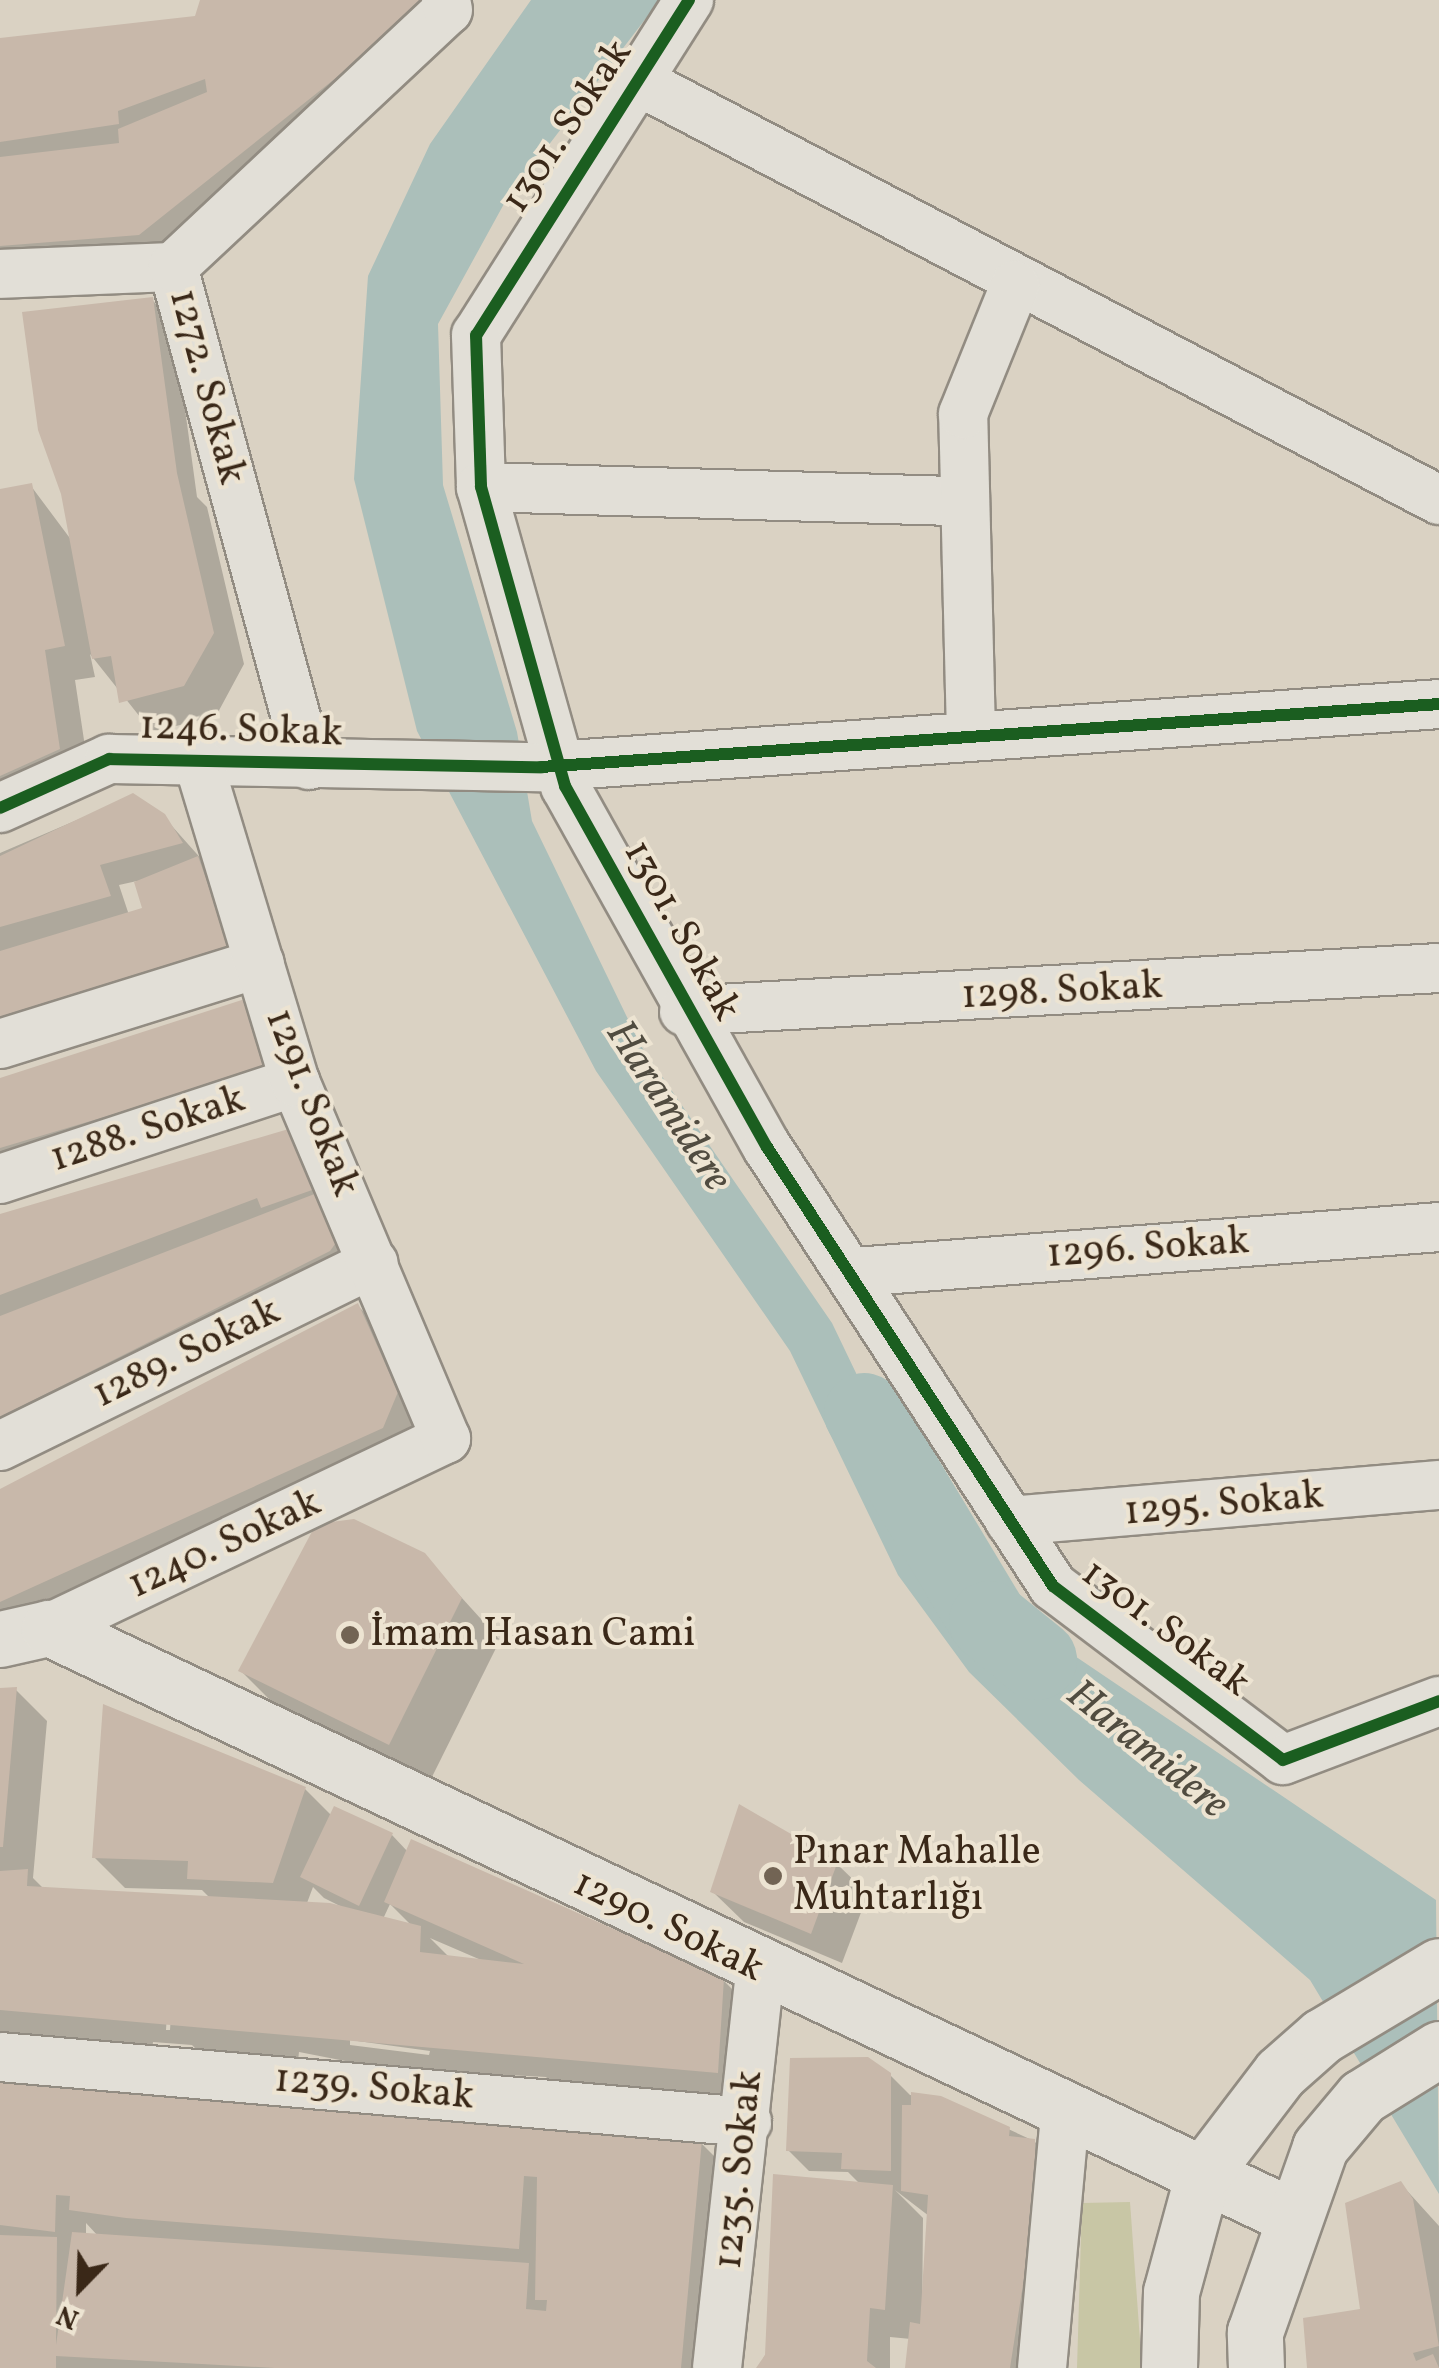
<!DOCTYPE html>
<meta charset="utf-8">
<style>
body{margin:0}
#map{position:relative;width:1439px;height:2368px;overflow:hidden;background:#dad2c3;font-family:Vollkorn,serif}
div>[style]{position:absolute}
[style*='--x']{left:calc(var(--x)*1px);top:calc(var(--y)*1px);width:calc(var(--w)*1px);rotate:calc(var(--a)*1deg)}
.green>*{inset:0;background:#c8c6a5}
.water>*{inset:0;background:#abbfba}
.shadow>*{inset:0;background:#0003}
.river>*{height:80px;margin:-40px;padding:0 40px;transform-origin:40px;border-radius:40px;background:#abbfba}
.building>*{inset:0;background:#c8b8aa}
.roads{filter:drop-shadow(2px 0 #928c82) drop-shadow(-2px 0 #928c82) drop-shadow(0 2px #928c82) drop-shadow(0 -2px #928c82)}
.street>*{height:48px;margin:-24px;padding:0 24px;transform-origin:24px;border-radius:24px;background:#e2dfd7}
.secondary>*{height:55px;margin:-27.5px;padding:0 27.5px;transform-origin:27.5px;border-radius:27.5px;background:#e2dfd7}
.cycleway>*{height:12px;margin:-6px;padding:0 6px;transform-origin:6px;border-radius:6px;background:#1b5e20}
.dots>*{width:28px;height:28px;translate:-50% -50%;box-sizing:border-box;border:5px solid #ede4d2;border-radius:50%}
span{translate:-50% -50%;white-space:nowrap;text-align:center;line-height:1.15;-webkit-text-stroke:8px #ede4d2;paint-order:stroke}
.street-label{font-size:40px;color:#3a2818}
.poi-label{font-size:40px;color:#3a2818}
.left{translate:0 -50%;text-align:left}
.water-label{font-size:42px;color:#514c40;font-style:italic}
.north{position:absolute;left:30px;top:2238px;width:100px;height:100px;-webkit-text-stroke:8px #ede4d2;paint-order:stroke;rotate:203deg;font-size:28px;font-weight:700;line-height:40px;text-align:center;color:#3a2818}
.north::after{content:'';display:block;margin:auto;width:35px;height:45px;background:#3a2818;clip-path:polygon(50% 0,100% 100%,50% 72%,0 100%)}
</style>
<div id="map">
<div class="green">
<div style="clip-path:polygon(1130px 2202px,1142px 2368px,1077px 2368px,1082px 2203px)"></div>
</div>
<div class="water">
<div style="clip-path:polygon(531px 0,660px 0,505px 202px,438px 324px,443px 485px,517px 732px,532px 821px,641px 1046px,832px 1323px,952px 1573px,1436px 1900px,1439px 2194px,1310px 1980px,1079px 1780px,969px 1672px,898px 1575px,790px 1351px,596px 1071px,417px 731px,354px 479px,368px 276px,430px 144px)"></div>
</div>
<div class="shadow">
<div style="clip-path:polygon(203px 0,444px 0,451px 42px,161px 255px,0 272px,0 45px,197px 18px)"></div>
<div style="clip-path:polygon(152px 300px,173px 321px,197px 497px,207px 507px,244px 664px,216px 716px,152px 732px,90px 654px,95px 677px,75px 680px,90px 780px,0 815px,0 491px,31px 486px,72px 541px,25px 314px)"></div>
<div style="clip-path:polygon(evenodd,133px 796px,163px 816px,229px 890px,261px 984px,0 1054px,0 853px,133px 796px,137px 881px,145px 910px,129px 915px,119px 885px,137px 881px)"></div>
<div style="clip-path:polygon(0 1080px,294px 1087px,0 1176px)"></div>
<div style="clip-path:polygon(292px 1130px,357px 1262px,0 1463px,0 1215px)"></div>
<div style="clip-path:polygon(358px 1306px,389px 1337px,428px 1424px,0 1630px,0 1491px)"></div>
<div style="clip-path:polygon(423px 1555px,500px 1640px,429px 1783px,281px 1711px,241px 1671px)"></div>
<div style="clip-path:polygon(evenodd,16px 1690px,47px 1721px,33px 1878px,45px 1890px,211px 1899px,202px 1890px,125px 1888px,94px 1857px,305px 1789px,332px 1816px,392px 1835px,408px 1852px,723px 1980px,754px 2011px,748px 2103px,556px 2087px,546px 2077px,448px 2072px,448px 2081px,299px 2052px,298px 2061px,202px 2055px,192px 2045px,153px 2042px,152px 2051px,0 2037px,0 1691px,16px 1690px,313px 1887px,324px 1898px,340px 1906px,307px 1903px,313px 1887px,16px 1690px,174px 1904px,178px 1905px,170px 2030px,166px 2030px,174px 1904px,16px 1690px,390px 1904px,412px 1926px,383px 1919px,390px 1904px,16px 1690px,430px 1938px,481px 1960px,450px 1958px,430px 1938px,16px 1690px,350px 2040px,430px 2051px,429px 2055px,350px 2045px,350px 2040px)"></div>
<div style="clip-path:polygon(836px 1863px,868px 1894px,842px 1963px,744px 1922px,712px 1891px)"></div>
<div style="clip-path:polygon(evenodd,890px 2075px,910px 2095px,941px 2098px,1034px 2141px,1065px 2172px,1035px 2368px,907px 2368px,911px 2339px,890px 2337px,890px 2368px,758px 2368px,860px 2184px,848px 2172px,809px 2171px,788px 2150px,890px 2075px,895px 2190px,929px 2216px,922px 2327px,923px 2218px,895px 2190px)"></div>
<div style="clip-path:polygon(evenodd,0 2083px,701px 2143px,732px 2174px,715px 2368px,0 2368px,0 2083px,86px 2223px,98px 2236px,86px 2235px,86px 2223px)"></div>
<div style="clip-path:polygon(1401px 2184px,1439px 2226px,1439px 2368px,1310px 2368px,1359px 2312px)"></div>
</div>
<div class="river">
<div style="--x:864;--y:1413;--w:243;--a:59"></div>
<div style="--x:989;--y:1621;--w:62;--a:39.1"></div>
</div>
<div class="building">
<div style="clip-path:polygon(200px 0,420px 0,421px 10px,139px 235px,0 246px,0 157px,119px 143px,118px 129px,207px 92px,205px 79px,118px 111px,119px 124px,0 142px,0 38px,195px 16px)"></div>
<div style="clip-path:polygon(153px 297px,177px 473px,214px 633px,184px 686px,119px 703px,111px 656px,92px 659px,61px 494px,38px 430px,22px 312px)"></div>
<div style="clip-path:polygon(32px 483px,65px 646px,45px 650px,60px 749px,0 776px,0 489px)"></div>
<div style="clip-path:polygon(133px 793px,165px 814px,183px 843px,100px 865px,111px 896px,0 927px,0 856px)"></div>
<div style="clip-path:polygon(198px 856px,232px 953px,0 1030px,0 951px,142px 908px,134px 882px)"></div>
<div style="clip-path:polygon(248px 998px,275px 1066px,0 1148px,0 1078px)"></div>
<div style="clip-path:polygon(292px 1128px,315px 1189px,261px 1208px,257px 1198px,0 1295px,0 1214px)"></div>
<div style="clip-path:polygon(317px 1193px,338px 1240px,330px 1251px,0 1417px,0 1316px)"></div>
<div style="clip-path:polygon(358px 1303px,398px 1392px,383px 1428px,0 1602px,0 1489px)"></div>
<div style="clip-path:polygon(354px 1519px,425px 1553px,462px 1598px,389px 1745px,238px 1671px,316px 1524px)"></div>
<div style="clip-path:polygon(17px 1687px,3px 1847px,0 1847px,0 1688px)"></div>
<div style="clip-path:polygon(103px 1704px,306px 1787px,273px 1883px,187px 1879px,188px 1861px,92px 1858px)"></div>
<div style="clip-path:polygon(739px 1804px,838px 1861px,811px 1934px,710px 1892px)"></div>
<div style="clip-path:polygon(334px 1806px,393px 1833px,359px 1906px,300px 1877px)"></div>
<div style="clip-path:polygon(411px 1839px,724px 1978px,718px 2073px,0 2010px,0 1871px,28px 1869px,27px 1886px,330px 1903px,421px 1926px,420px 1952px,524px 1964px,384px 1902px)"></div>
<div style="clip-path:polygon(868px 2057px,891px 2073px,891px 2171px,841px 2169px,842px 2153px,786px 2151px,790px 2058px)"></div>
<div style="clip-path:polygon(0 2082px,702px 2140px,681px 2368px,275px 2368px,56px 2356px,56px 2368px,0 2368px,0 2235px,57px 2237px,56px 2345px,72px 2232px,529px 2263px,526px 2309px,546px 2311px,547px 2300px,535px 2300px,537px 2177px,524px 2176px,519px 2249px,126px 2218px,69px 2210px,70px 2196px,56px 2195px,55px 2232px,0 2225px)"></div>
<div style="clip-path:polygon(911px 2092px,941px 2096px,1010px 2127px,1009px 2136px,1035px 2139px,1035px 2207px,1010px 2368px,905px 2368px,910px 2322px,920px 2324px,928px 2195px,901px 2191px,902px 2105px,911px 2105px)"></div>
<div style="clip-path:polygon(773px 2174px,893px 2185px,885px 2310px,870px 2308px,867px 2361px,876px 2368px,756px 2368px,765px 2355px)"></div>
<div style="clip-path:polygon(1401px 2181px,1413px 2199px,1439px 2346px,1413px 2353px,1416px 2361px,1433px 2354px,1439px 2368px,1307px 2368px,1303px 2318px,1360px 2309px,1345px 2203px)"></div>
</div>
<div class="roads">
<div class="street">
<div style="--x:689;--y:0;--w:397;--a:122.4"></div>
<div style="--x:476;--y:335;--w:152;--a:88.1"></div>
<div style="--x:481;--y:487;--w:311;--a:74.3"></div>
<div style="--x:565;--y:786;--w:414;--a:60.8"></div>
<div style="--x:767;--y:1147;--w:524;--a:56.92"></div>
<div style="--x:1053;--y:1586;--w:288;--a:37.1"></div>
<div style="--x:1283;--y:1760;--w:167;--a:-20.7"></div>
<div style="--x:638;--y:81;--w:904;--a:27.61"></div>
<div style="--x:0;--y:274;--w:173;--a:-2.3"></div>
<div style="--x:481;--y:487;--w:484;--a:1.7"></div>
<div style="--x:971;--y:734;--w:320;--a:-91.4"></div>
<div style="--x:963;--y:414;--w:139;--a:-68"></div>
<div style="--x:309;--y:765;--w:516;--a:-105.27"></div>
<div style="--x:173;--y:267;--w:376;--a:-43.1"></div>
<div style="--x:448;--y:10;--w:10;--a:-101"></div>
<div style="--x:0;--y:808;--w:120;--a:-24.2"></div>
<div style="--x:109;--y:759;--w:432;--a:1.1"></div>
<div style="--x:541;--y:767;--w:900;--a:-4.01"></div>
<div style="--x:684;--y:1011;--w:756;--a:-3.26"></div>
<div style="--x:0;--y:1044;--w:272;--a:-17.3"></div>
<div style="--x:0;--y:1179;--w:311;--a:-18.2"></div>
<div style="--x:856;--y:1272;--w:585;--a:-4.41"></div>
<div style="--x:0;--y:1446;--w:416;--a:-26.1"></div>
<div style="--x:1010;--y:1521;--w:431;--a:-4.8"></div>
<div style="--x:49;--y:1628;--w:440;--a:-25.5"></div>
<div style="--x:446;--y:1439;--w:388;--a:-112.9"></div>
<div style="--x:295;--y:1082;--w:336;--a:-106.8"></div>
<div style="--x:0;--y:2057;--w:750;--a:4.97"></div>
<div style="--x:717;--y:2368;--w:398;--a:-83.8"></div>
<div style="--x:1042;--y:2368;--w:253;--a:-84.8"></div>
</div>
<div class="secondary">
<div style="--x:0;--y:1639;--w:50;--a:-12.7"></div>
<div style="--x:49;--y:1628;--w:1374;--a:25.33"></div>
<div style="--x:1169;--y:2368;--w:76;--a:-88.5"></div>
<div style="--x:1171;--y:2292;--w:122;--a:-74.8"></div>
<div style="--x:1203;--y:2174;--w:127;--a:-52.7"></div>
<div style="--x:1280;--y:2073;--w:56;--a:-41.4"></div>
<div style="--x:1322;--y:2036;--w:136;--a:-30.9"></div>
<div style="--x:1256;--y:2368;--w:36;--a:-92"></div>
<div style="--x:1255;--y:2332;--w:196;--a:-70.6"></div>
<div style="--x:1320;--y:2147;--w:65;--a:-50"></div>
<div style="--x:1362;--y:2097;--w:91;--a:-31.9"></div>
</div>
</div>
<div class="cycleway">
<div style="--x:689;--y:0;--w:397;--a:122.4"></div>
<div style="--x:476;--y:335;--w:152;--a:88.1"></div>
<div style="--x:481;--y:487;--w:311;--a:74.3"></div>
<div style="--x:565;--y:786;--w:414;--a:60.8"></div>
<div style="--x:767;--y:1147;--w:524;--a:56.92"></div>
<div style="--x:1053;--y:1586;--w:288;--a:37.1"></div>
<div style="--x:1283;--y:1760;--w:167;--a:-20.7"></div>
<div style="--x:0;--y:808;--w:120;--a:-24.2"></div>
<div style="--x:109;--y:759;--w:432;--a:1.1"></div>
<div style="--x:541;--y:767;--w:900;--a:-4.01"></div>
</div>
<div class="dots">
<div style="left:350px;top:1635px;background:#726454"></div>
<div style="left:773px;top:1876px;background:#726454"></div>
</div>
<div class="street-label">
<span style="left:568px;top:127px;rotate:-56deg">1301. Sokak</span>
<span style="left:206px;top:387px;rotate:75deg">1272. Sokak</span>
<span style="left:241px;top:731px;rotate:2deg">1246. Sokak</span>
<span style="left:681px;top:931px;rotate:61deg">1301. Sokak</span>
<span style="left:1062px;top:992px;rotate:-3deg">1298. Sokak</span>
<span style="left:311px;top:1103px;rotate:69deg">1291. Sokak</span>
<span style="left:148px;top:1130px;rotate:-18deg">1288. Sokak</span>
<span style="left:1148px;top:1249px;rotate:-4deg">1296. Sokak</span>
<span style="left:187px;top:1354px;rotate:-26deg">1289. Sokak</span>
<span style="left:1224px;top:1505px;rotate:-5deg">1295. Sokak</span>
<span style="left:225px;top:1545px;rotate:-25deg">1240. Sokak</span>
<span style="left:1165px;top:1629px;rotate:37deg">1301. Sokak</span>
<span style="left:668px;top:1927px;rotate:26deg">1290. Sokak</span>
<span style="left:374px;top:2089px;rotate:5deg">1239. Sokak</span>
<span style="left:740px;top:2170px;rotate:-84deg">1235. Sokak</span>
</div>
<div class="poi-label">
<span class="left" style="left:370px;top:1635px">İmam Hasan Cami</span>
<span class="left" style="left:793px;top:1876px">Pınar Mahalle<br>Muhtarlığı</span>
</div>
<div class="water-label">
<span style="left:667px;top:1107px;rotate:57deg">Haramidere</span>
<span style="left:1146px;top:1751px;rotate:39deg">Haramidere</span>
</div>
<div class="north">N</div>
</div>
